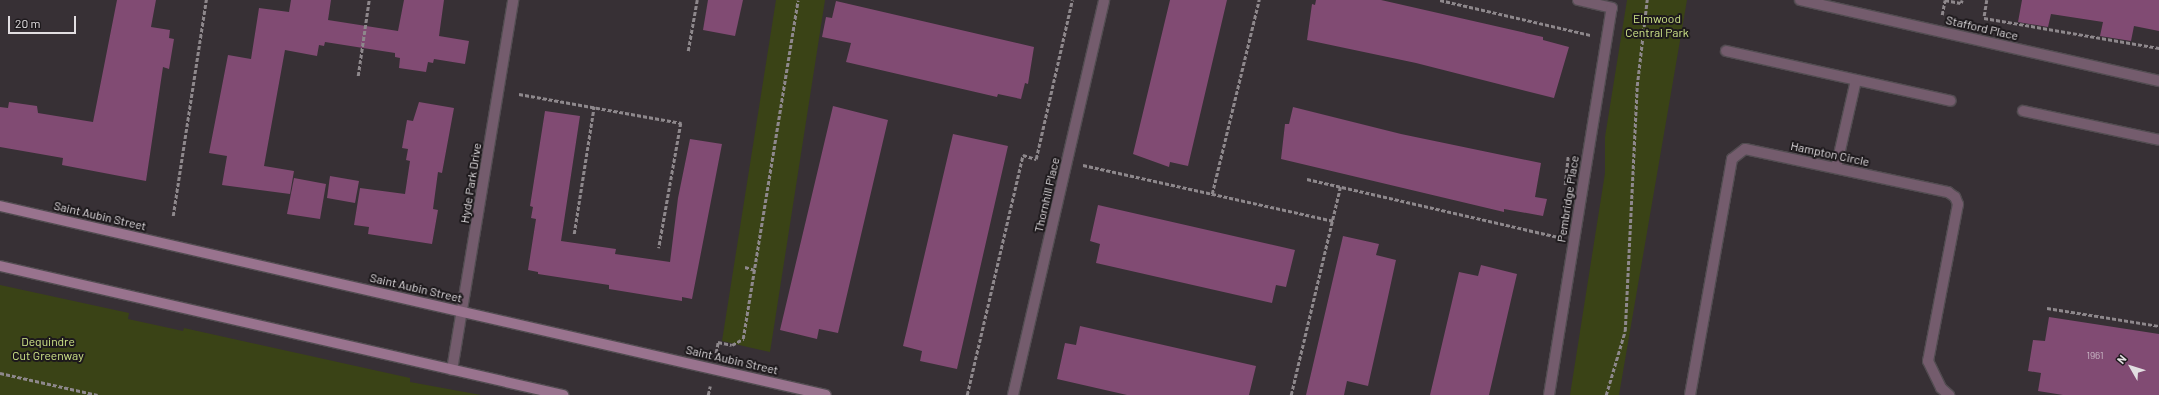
<!DOCTYPE html>
<style>
body{margin:0}
#map{position:relative;width:2159px;height:395px;overflow:hidden;background:#373035;font-family:Barlow,sans-serif}
div>[style]{position:absolute}
[style*='--x']{left:calc(var(--x)*1px);top:calc(var(--y)*1px);width:calc(var(--w)*1px);rotate:calc(var(--a)*1deg)}
.green>*{inset:0;background:#3a4316}
.building>*{inset:0;background:#814b73}
.path>*{height:2.5px;margin-top:-1.25px;transform-origin:0;background:repeating-linear-gradient(90deg,#8e888c 0 4px,transparent 0 6px)}
.roads{filter:drop-shadow(1px 0 #524c51) drop-shadow(-1px 0 #524c51) drop-shadow(0 1px #524c51) drop-shadow(0 -1px #524c51)}
.lane>*{height:10px;margin:-5px;padding:0 5px;transform-origin:5px;border-radius:5px;background:#745c6d}
.street>*{height:10px;margin:-5px;padding:0 5px;transform-origin:5px;border-radius:5px;background:#745c6d}
.secondary>*{height:10px;margin:-5px;padding:0 5px;transform-origin:5px;border-radius:5px;background:#99738e}
span{translate:-50% -50%;white-space:nowrap;text-align:center;line-height:1.15;-webkit-text-stroke:4px #1d191c;paint-order:stroke}
.number-label{font-size:10px;color:#cab9c6}
.number-label span{-webkit-text-stroke-width:0}
.park-label{font-size:12px;color:#cee488}
.street-label{font-size:12px;color:#e2dee1}
.north{position:absolute;left:2111px;top:347px;width:40px;height:40px;-webkit-text-stroke:3px #1d191c;paint-order:stroke;rotate:309deg;font-size:11px;font-weight:700;line-height:16px;text-align:center;color:#e2dee1}
.north::after{content:'';display:block;margin:auto;width:14px;height:18px;background:#e2dee1;clip-path:polygon(50% 0,100% 100%,50% 72%,0 100%)}
.scale{position:absolute;left:8px;top:16px;width:68px;height:18px;box-sizing:border-box;border:2px solid #e2dee1;border-top:0;padding-left:5px;font-size:12px;line-height:14px;white-space:nowrap;color:#e2dee1;-webkit-text-stroke:3px #1d191c;paint-order:stroke}
</style>
<div id="map">
<div class="green">
<div style="clip-path:polygon(776px 0,825px 0,770px 352px,722px 341px)"></div>
<div style="clip-path:polygon(1627px 0,1687px 0,1619px 395px,1570px 395px,1605px 173px,1605px 137px)"></div>
<div style="clip-path:polygon(0 285px,129px 313px,128px 319px,183px 331px,184px 328px,410px 378px,410px 382px,481px 395px,0 395px)"></div>
</div>
<div class="building">
<div style="clip-path:polygon(117px 0,156px 0,151px 27px,170px 30px,169px 38px,174px 39px,169px 69px,163px 67px,146px 181px,62px 165px,63px 158px,0 147px,0 107px,8px 108px,9px 102px,37px 106px,38px 113px,93px 122px)"></div>
<div style="clip-path:polygon(291px 0,331px 0,328px 20px,398px 31px,404px 0,444px 0,439px 36px,469px 41px,465px 64px,434px 59px,433px 63px,428px 62px,426px 72px,399px 68px,400px 58px,395px 57px,395px 53px,325px 42px,324px 46px,319px 45px,317px 56px,285px 50px,264px 166px,294px 171px,290px 194px,222px 185px,227px 156px,209px 153px,228px 55px,251px 59px,259px 8px,289px 12px)"></div>
<div style="clip-path:polygon(708px 0,743px 0,735px 36px,703px 30px)"></div>
<div style="clip-path:polygon(1170px 0,1227px 0,1188px 166px,1170px 162px,1169px 167px,1133px 154px)"></div>
<div style="clip-path:polygon(1316px 0,1381px 0,1543px 37px,1543px 40px,1569px 47px,1554px 98px,1416px 63px,1307px 40px,1312px 4px,1315px 5px)"></div>
<div style="clip-path:polygon(2022px 0,2159px 0,2159px 31px,2134px 26px,2131px 41px,2100px 36px,2103px 22px,2051px 14px,2048px 27px,2018px 22px)"></div>
<div style="clip-path:polygon(836px 1px,1034px 47px,1028px 84px,1025px 83px,1021px 99px,998px 94px,997px 97px,846px 62px,851px 43px,822px 37px,826px 17px,832px 18px)"></div>
<div style="clip-path:polygon(419px 102px,454px 108px,442px 173px,438px 172px,433px 209px,438px 210px,432px 244px,368px 234px,369px 227px,354px 225px,360px 188px,405px 194px,410px 161px,406px 160px,408px 149px,402px 148px,407px 120px,413px 121px)"></div>
<div style="clip-path:polygon(833px 106px,888px 120px,838px 333px,819px 329px,817px 339px,780px 330px)"></div>
<div style="clip-path:polygon(1293px 107px,1401px 134px,1541px 163px,1535px 197px,1547px 199px,1543px 216px,1504px 209px,1504px 212px,1281px 159px,1285px 124px,1289px 124px)"></div>
<div style="clip-path:polygon(545px 111px,580px 116px,561px 241px,616px 249px,615px 254px,670px 262px,678px 198px,690px 139px,722px 144px,692px 299px,682px 297px,682px 301px,609px 289px,609px 285px,538px 274px,538px 272px,528px 270px,536px 219px,531px 218px,533px 207px,530px 206px)"></div>
<div style="clip-path:polygon(953px 134px,1008px 146px,957px 369px,920px 361px,922px 351px,903px 346px)"></div>
<div style="clip-path:polygon(330px 176px,359px 181px,355px 203px,327px 198px)"></div>
<div style="clip-path:polygon(294px 178px,326px 184px,320px 219px,287px 214px)"></div>
<div style="clip-path:polygon(1098px 205px,1295px 250px,1286px 287px,1276px 285px,1272px 303px,1096px 263px,1100px 244px,1090px 241px)"></div>
<div style="clip-path:polygon(1343px 236px,1379px 244px,1376px 255px,1396px 260px,1386px 306px,1368px 386px,1347px 381px,1344px 395px,1306px 395px)"></div>
<div style="clip-path:polygon(1481px 265px,1517px 274px,1489px 395px,1430px 395px,1459px 272px,1478px 276px)"></div>
<div style="clip-path:polygon(2049px 317px,2159px 334px,2159px 395px,2063px 395px,2038px 391px,2041px 373px,2028px 371px,2033px 340px,2045px 341px)"></div>
<div style="clip-path:polygon(1080px 326px,1256px 366px,1249px 395px,1127px 395px,1057px 379px,1065px 343px,1076px 345px)"></div>
</div>
<div class="path">
<div style="--x:1440;--y:0;--w:155;--a:13.1"></div>
<div style="--x:1945;--y:0;--w:16;--a:11"></div>
<div style="--x:1961;--y:3;--w:3;--a:-72"></div>
<div style="--x:1987;--y:0;--w:18;--a:99"></div>
<div style="--x:1984;--y:18;--w:178;--a:9.7"></div>
<div style="--x:1942;--y:15;--w:15;--a:-79"></div>
<div style="--x:688;--y:51;--w:52;--a:-80"></div>
<div style="--x:358;--y:76;--w:77;--a:-81.8"></div>
<div style="--x:519;--y:94;--w:165;--a:10.1"></div>
<div style="--x:681;--y:123;--w:127;--a:100"></div>
<div style="--x:1083;--y:165;--w:257;--a:12.6"></div>
<div style="--x:1307;--y:179;--w:258;--a:13"></div>
<div style="--x:1565;--y:185;--w:29;--a:-84"></div>
<div style="--x:1212;--y:194;--w:200;--a:-76.4"></div>
<div style="--x:173;--y:216;--w:219;--a:-81.3"></div>
<div style="--x:574;--y:234;--w:129;--a:-81.1"></div>
<div style="--x:745;--y:267;--w:10;--a:17"></div>
<div style="--x:2047;--y:308;--w:113;--a:9.1"></div>
<div style="--x:716;--y:353;--w:11;--a:-80"></div>
<div style="--x:718;--y:342;--w:14;--a:12"></div>
<div style="--x:732;--y:345;--w:13;--a:-29"></div>
<div style="--x:743;--y:339;--w:343;--a:-80.8"></div>
<div style="--x:0;--y:373;--w:100;--a:12.7"></div>
<div style="--x:708;--y:395;--w:9;--a:-77"></div>
<div style="--x:967;--y:395;--w:246;--a:-76.9"></div>
<div style="--x:1023;--y:155;--w:14;--a:17"></div>
<div style="--x:1036;--y:159;--w:163;--a:-77.2"></div>
<div style="--x:1291;--y:395;--w:214;--a:-76.7"></div>
<div style="--x:1606;--y:395;--w:67;--a:-73.5"></div>
<div style="--x:1625;--y:331;--w:245;--a:-87.2"></div>
<div style="--x:1637;--y:86;--w:87;--a:-83.4"></div>
</div>
<div class="roads">
<div class="lane">
<div style="--x:1578;--y:0;--w:35;--a:13"></div>
<div style="--x:1726;--y:51;--w:230;--a:12.5"></div>
<div style="--x:2023;--y:111;--w:139;--a:12"></div>
<div style="--x:1836;--y:168;--w:90;--a:-77.2"></div>
</div>
<div class="street">
<div style="--x:1800;--y:0;--w:368;--a:12.7"></div>
<div style="--x:452;--y:370;--w:375;--a:-80.6"></div>
<div style="--x:1013;--y:395;--w:405;--a:-77"></div>
<div style="--x:1549;--y:395;--w:392;--a:-80.8"></div>
<div style="--x:1690;--y:395;--w:240;--a:-79.9"></div>
<div style="--x:1732;--y:159;--w:16;--a:-38"></div>
<div style="--x:1745;--y:149;--w:208;--a:12"></div>
<div style="--x:1948;--y:192;--w:9;--a:36"></div>
<div style="--x:1955;--y:197;--w:8;--a:67"></div>
<div style="--x:1958;--y:204;--w:160;--a:100.8"></div>
<div style="--x:1928;--y:361;--w:30;--a:64"></div>
<div style="--x:1941;--y:388;--w:11;--a:41"></div>
</div>
<div class="secondary">
<div style="--x:0;--y:206;--w:847;--a:12.89"></div>
<div style="--x:0;--y:266;--w:578;--a:12.91"></div>
</div>
</div>
<div class="number-label">
<span style="left:2095px;top:356px">1961</span>
</div>
<div class="park-label">
<span style="left:1657px;top:26px">Elmwood<br>Central Park</span>
<span style="left:48px;top:349px">Dequindre<br>Cut Greenway</span>
</div>
<div class="street-label">
<span style="left:1982px;top:28px;rotate:13deg">Stafford Place</span>
<span style="left:1830px;top:154px;rotate:12deg">Hampton Circle</span>
<span style="left:471px;top:183px;rotate:-81deg">Hyde Park Drive</span>
<span style="left:1047px;top:195px;rotate:-77deg">Thornhill Place</span>
<span style="left:1568px;top:199px;rotate:-81deg">Pembridge Place</span>
<span style="left:100px;top:216px;rotate:13deg">Saint Aubin Street</span>
<span style="left:416px;top:288px;rotate:13deg">Saint Aubin Street</span>
<span style="left:732px;top:360px;rotate:13deg">Saint Aubin Street</span>
</div>
<div class="north">N</div>
<div class="scale">20 m</div>
</div>
